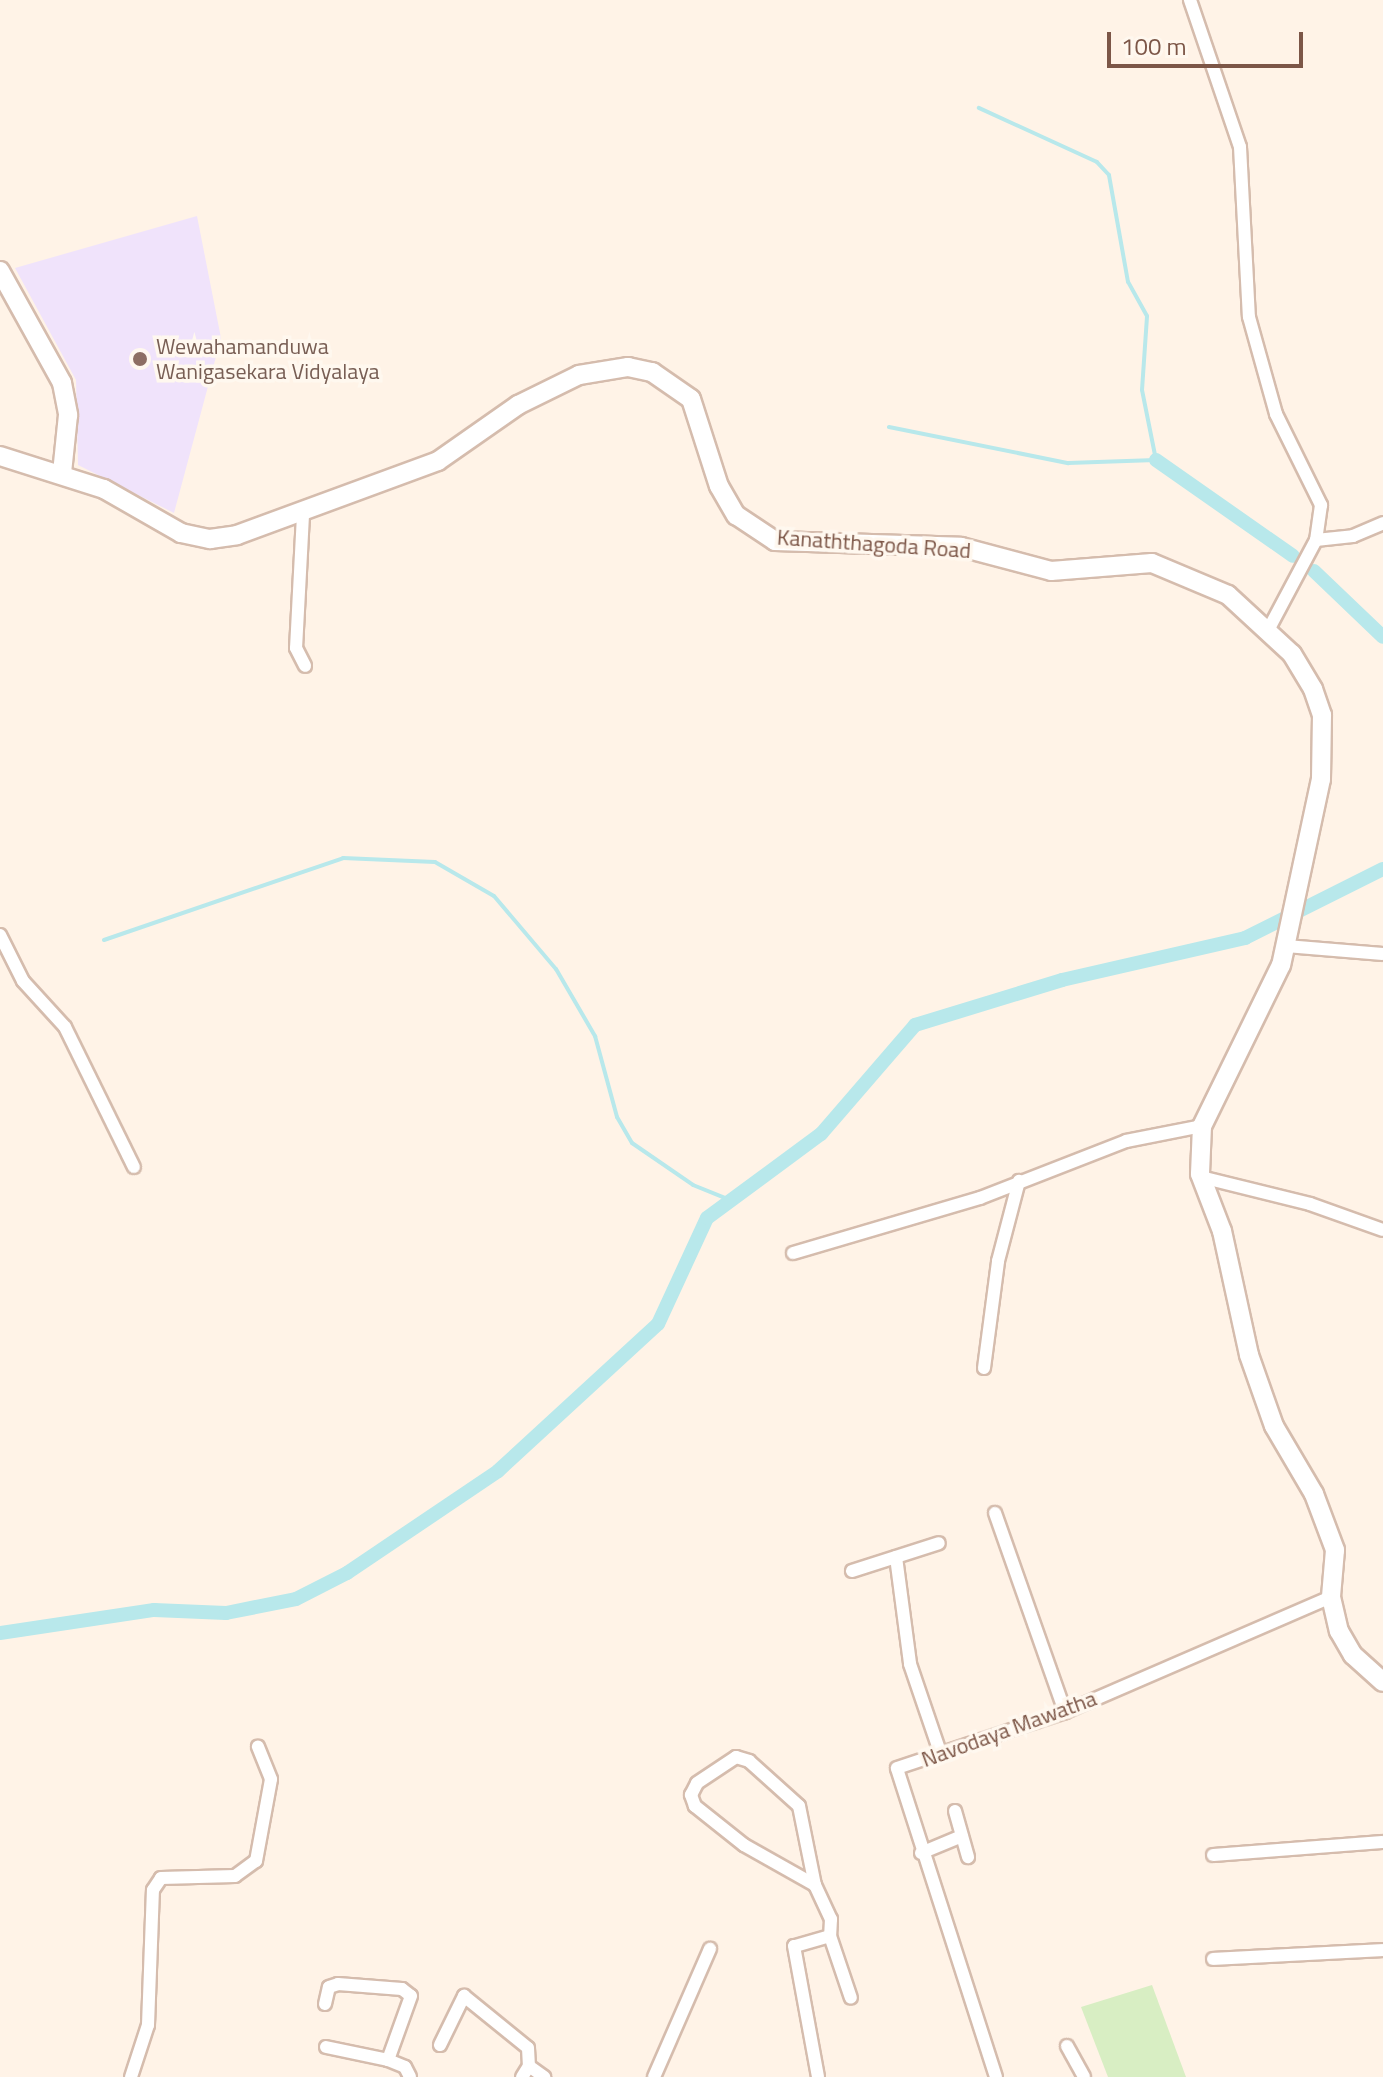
<!DOCTYPE html>
<style>
body{margin:0}
#map{position:relative;width:1383px;height:2077px;overflow:hidden;background:#fff3e7;font-family:"Titillium Web",sans-serif}
div>[style]{position:absolute}
[style*='--x']{left:calc(var(--x)*1px);top:calc(var(--y)*1px);width:calc(var(--w)*1px);rotate:calc(var(--a)*1deg)}
.education>*{inset:0;background:#f0e3fb}
.green>*{inset:0;background:#d8eec3}
.stream>*{height:4px;margin:-2px;padding:0 2px;transform-origin:2px;border-radius:2px;background:#b8e8eb}
.canal>*{height:14px;margin:-7px;padding:0 7px;transform-origin:7px;border-radius:7px;background:#b8e8eb}
.roads{filter:drop-shadow(2px 0 #d5bcad) drop-shadow(-2px 0 #d5bcad) drop-shadow(0 2px #d5bcad) drop-shadow(0 -2px #d5bcad)}
.street>*{height:12px;margin:-6px;padding:0 6px;transform-origin:6px;border-radius:6px;background:#fff}
.secondary>*{height:18px;margin:-9px;padding:0 9px;transform-origin:9px;border-radius:9px;background:#fff}
.dots>*{width:22px;height:22px;translate:-50% -50%;box-sizing:border-box;border:4px solid #fff8ef;border-radius:50%}
span{translate:-50% -50%;white-space:nowrap;text-align:center;line-height:1.15;-webkit-text-stroke:7px #fff8ef;paint-order:stroke}
.education-label{font-size:22px;color:#785e54}
.left{translate:0 -50%;text-align:left}
.street-label{font-size:22px;color:#7c5647}
.scale{position:absolute;left:1107px;top:32px;width:196px;height:36px;box-sizing:border-box;border:4px solid #7c5647;border-top:0;padding-left:10px;font-size:24px;line-height:28px;white-space:nowrap;color:#7c5647;-webkit-text-stroke:6px #fff8ef;paint-order:stroke}
</style>
<div id="map">
<div class="education">
<div style="clip-path:polygon(197px 216px,221px 338px,174px 513px,78px 465px,76px 380px,15px 268px)"></div>
</div>
<div class="green">
<div style="clip-path:polygon(1152px 1985px,1186px 2077px,1108px 2077px,1081px 2007px)"></div>
</div>
<div class="stream">
<div style="--x:889;--y:427;--w:183;--a:11.4"></div>
<div style="--x:1068;--y:463;--w:88;--a:-2"></div>
<div style="--x:1156;--y:460;--w:71;--a:-101.3"></div>
<div style="--x:1142;--y:390;--w:74;--a:-86.1"></div>
<div style="--x:1147;--y:316;--w:39;--a:-119"></div>
<div style="--x:1128;--y:282;--w:109;--a:-100.1"></div>
<div style="--x:1109;--y:175;--w:18;--a:-133"></div>
<div style="--x:1097;--y:162;--w:130;--a:-155.4"></div>
<div style="--x:104;--y:940;--w:253;--a:-18.9"></div>
<div style="--x:343;--y:858;--w:92;--a:2.5"></div>
<div style="--x:435;--y:862;--w:68;--a:30"></div>
<div style="--x:494;--y:896;--w:96;--a:49.7"></div>
<div style="--x:556;--y:969;--w:78;--a:59.8"></div>
<div style="--x:595;--y:1036;--w:84;--a:74.8"></div>
<div style="--x:617;--y:1117;--w:30;--a:60"></div>
<div style="--x:632;--y:1143;--w:74;--a:34.5"></div>
<div style="--x:693;--y:1185;--w:37;--a:22"></div>
</div>
<div class="canal">
<div style="--x:1156;--y:460;--w:167;--a:35"></div>
<div style="--x:1314;--y:571;--w:95;--a:43.7"></div>
<div style="--x:0;--y:1633;--w:156;--a:-8.5"></div>
<div style="--x:154;--y:1610;--w:72;--a:2.4"></div>
<div style="--x:226;--y:1613;--w:71;--a:-11.3"></div>
<div style="--x:296;--y:1599;--w:57;--a:-27"></div>
<div style="--x:347;--y:1573;--w:182;--a:-34"></div>
<div style="--x:498;--y:1471;--w:217;--a:-42.6"></div>
<div style="--x:658;--y:1324;--w:117;--a:-65.2"></div>
<div style="--x:707;--y:1218;--w:142;--a:-36.4"></div>
<div style="--x:821;--y:1134;--w:144;--a:-49.2"></div>
<div style="--x:915;--y:1025;--w:154;--a:-17"></div>
<div style="--x:1062;--y:980;--w:188;--a:-12.9"></div>
<div style="--x:1245;--y:938;--w:154;--a:-26.6"></div>
</div>
<div class="roads">
<div class="street">
<div style="--x:1190;--y:0;--w:155;--a:71.2"></div>
<div style="--x:1240;--y:147;--w:170;--a:87"></div>
<div style="--x:1249;--y:317;--w:101;--a:74.4"></div>
<div style="--x:1276;--y:414;--w:102;--a:63.7"></div>
<div style="--x:1321;--y:505;--w:35;--a:98"></div>
<div style="--x:1316;--y:540;--w:104;--a:118"></div>
<div style="--x:303;--y:515;--w:133;--a:93"></div>
<div style="--x:296;--y:648;--w:20;--a:63"></div>
<div style="--x:1316;--y:540;--w:37;--a:-6"></div>
<div style="--x:1353;--y:536;--w:33;--a:-23"></div>
<div style="--x:0;--y:935;--w:51;--a:63.4"></div>
<div style="--x:23;--y:981;--w:62;--a:47.6"></div>
<div style="--x:65;--y:1027;--w:156;--a:63.8"></div>
<div style="--x:1286;--y:946;--w:97;--a:4.7"></div>
<div style="--x:1205;--y:1178;--w:108;--a:13.9"></div>
<div style="--x:1310;--y:1204;--w:77;--a:19.6"></div>
<div style="--x:793;--y:1253;--w:195;--a:-16.4"></div>
<div style="--x:980;--y:1198;--w:157;--a:-21.3"></div>
<div style="--x:1126;--y:1141;--w:77;--a:-11.2"></div>
<div style="--x:984;--y:1368;--w:108;--a:-82.5"></div>
<div style="--x:998;--y:1261;--w:83;--a:-75.3"></div>
<div style="--x:995;--y:1513;--w:211;--a:70.6"></div>
<div style="--x:896;--y:1557;--w:108;--a:82.5"></div>
<div style="--x:910;--y:1664;--w:96;--a:71.2"></div>
<div style="--x:852;--y:1571;--w:91;--a:-17.8"></div>
<div style="--x:955;--y:1811;--w:48;--a:74.2"></div>
<div style="--x:921;--y:1853;--w:44;--a:-22.5"></div>
<div style="--x:1213;--y:1855;--w:170;--a:-4.4"></div>
<div style="--x:815;--y:1885;--w:81;--a:-150.6"></div>
<div style="--x:744;--y:1845;--w:63;--a:-141.5"></div>
<div style="--x:695;--y:1806;--w:12;--a:-110"></div>
<div style="--x:691;--y:1795;--w:13;--a:-63"></div>
<div style="--x:697;--y:1783;--w:47;--a:-33.7"></div>
<div style="--x:736;--y:1757;--w:14;--a:17"></div>
<div style="--x:749;--y:1761;--w:67;--a:42"></div>
<div style="--x:799;--y:1806;--w:81;--a:78.6"></div>
<div style="--x:815;--y:1885;--w:38;--a:65"></div>
<div style="--x:831;--y:1919;--w:17;--a:93"></div>
<div style="--x:830;--y:1936;--w:37;--a:164"></div>
<div style="--x:794;--y:1946;--w:133;--a:79.6"></div>
<div style="--x:830;--y:1936;--w:65;--a:71.3"></div>
<div style="--x:1213;--y:1959;--w:170;--a:-3"></div>
<div style="--x:325;--y:2004;--w:17;--a:-77"></div>
<div style="--x:329;--y:1987;--w:9;--a:-18"></div>
<div style="--x:338;--y:1984;--w:64;--a:4.5"></div>
<div style="--x:402;--y:1989;--w:11;--a:38"></div>
<div style="--x:411;--y:1996;--w:68;--a:109.8"></div>
<div style="--x:440;--y:2045;--w:55;--a:-63.9"></div>
<div style="--x:464;--y:1996;--w:82;--a:39.1"></div>
<div style="--x:528;--y:2048;--w:18;--a:87"></div>
<div style="--x:529;--y:2066;--w:13;--a:122"></div>
<div style="--x:1067;--y:2046;--w:35;--a:61"></div>
<div style="--x:326;--y:2047;--w:63;--a:11.8"></div>
<div style="--x:388;--y:2060;--w:18;--a:22"></div>
<div style="--x:405;--y:2067;--w:11;--a:63"></div>
<div style="--x:529;--y:2066;--w:19;--a:36"></div>
<div style="--x:131;--y:2077;--w:55;--a:-71.9"></div>
<div style="--x:148;--y:2025;--w:135;--a:-87.9"></div>
<div style="--x:153;--y:1890;--w:14;--a:-56"></div>
<div style="--x:161;--y:1878;--w:74;--a:-1.5"></div>
<div style="--x:235;--y:1876;--w:26;--a:-36"></div>
<div style="--x:256;--y:1861;--w:83;--a:-79.6"></div>
<div style="--x:271;--y:1779;--w:35;--a:-112"></div>
<div style="--x:654;--y:2077;--w:140;--a:-66.4"></div>
<div style="--x:996;--y:2077;--w:324;--a:-107.8"></div>
<div style="--x:897;--y:1768;--w:177;--a:-18.4"></div>
<div style="--x:1065;--y:1712;--w:290;--a:-23.4"></div>
</div>
<div class="secondary">
<div style="--x:0;--y:271;--w:128;--a:61"></div>
<div style="--x:62;--y:383;--w:33;--a:79"></div>
<div style="--x:68;--y:415;--w:58;--a:95.9"></div>
<div style="--x:0;--y:456;--w:109;--a:17.6"></div>
<div style="--x:104;--y:489;--w:89;--a:29.7"></div>
<div style="--x:181;--y:533;--w:30;--a:12"></div>
<div style="--x:210;--y:539;--w:27;--a:-8"></div>
<div style="--x:237;--y:535;--w:214;--a:-20.2"></div>
<div style="--x:438;--y:461;--w:98;--a:-35"></div>
<div style="--x:518;--y:405;--w:68;--a:-26.2"></div>
<div style="--x:579;--y:375;--w:50;--a:-9.3"></div>
<div style="--x:628;--y:367;--w:25;--a:12"></div>
<div style="--x:652;--y:372;--w:47;--a:34.7"></div>
<div style="--x:691;--y:399;--w:91;--a:72.2"></div>
<div style="--x:719;--y:486;--w:34;--a:60"></div>
<div style="--x:736;--y:515;--w:47;--a:33.7"></div>
<div style="--x:775;--y:541;--w:186;--a:1.8"></div>
<div style="--x:961;--y:547;--w:93;--a:14.9"></div>
<div style="--x:1051;--y:571;--w:101;--a:-4.5"></div>
<div style="--x:1152;--y:563;--w:82;--a:22.8"></div>
<div style="--x:1228;--y:595;--w:87;--a:42.7"></div>
<div style="--x:1292;--y:654;--w:41;--a:59"></div>
<div style="--x:1313;--y:689;--w:28;--a:71"></div>
<div style="--x:1322;--y:715;--w:64;--a:90.9"></div>
<div style="--x:1321;--y:779;--w:190;--a:102.1"></div>
<div style="--x:1281;--y:965;--w:179;--a:116.1"></div>
<div style="--x:1202;--y:1126;--w:48;--a:92.4"></div>
<div style="--x:1200;--y:1174;--w:61;--a:68.9"></div>
<div style="--x:1222;--y:1231;--w:127;--a:77.7"></div>
<div style="--x:1249;--y:1355;--w:75;--a:70.6"></div>
<div style="--x:1274;--y:1426;--w:79;--a:59.5"></div>
<div style="--x:1314;--y:1494;--w:60;--a:69.4"></div>
<div style="--x:1335;--y:1550;--w:47;--a:94.9"></div>
<div style="--x:1331;--y:1597;--w:35;--a:77"></div>
<div style="--x:1339;--y:1631;--w:28;--a:60"></div>
<div style="--x:1353;--y:1655;--w:40;--a:42"></div>
</div>
</div>
<div class="dots">
<div style="left:140px;top:359px;background:#8d6e63"></div>
</div>
<div class="education-label">
<span class="left" style="left:156px;top:359px">Wewahamanduwa<br>Wanigasekara Vidyalaya</span>
</div>
<div class="street-label">
<span style="left:874px;top:544px;rotate:4deg">Kanaththagoda Road</span>
<span style="left:1009px;top:1729px;rotate:-20deg">Navodaya Mawatha</span>
</div>
<div class="scale">100 m</div>
</div>
